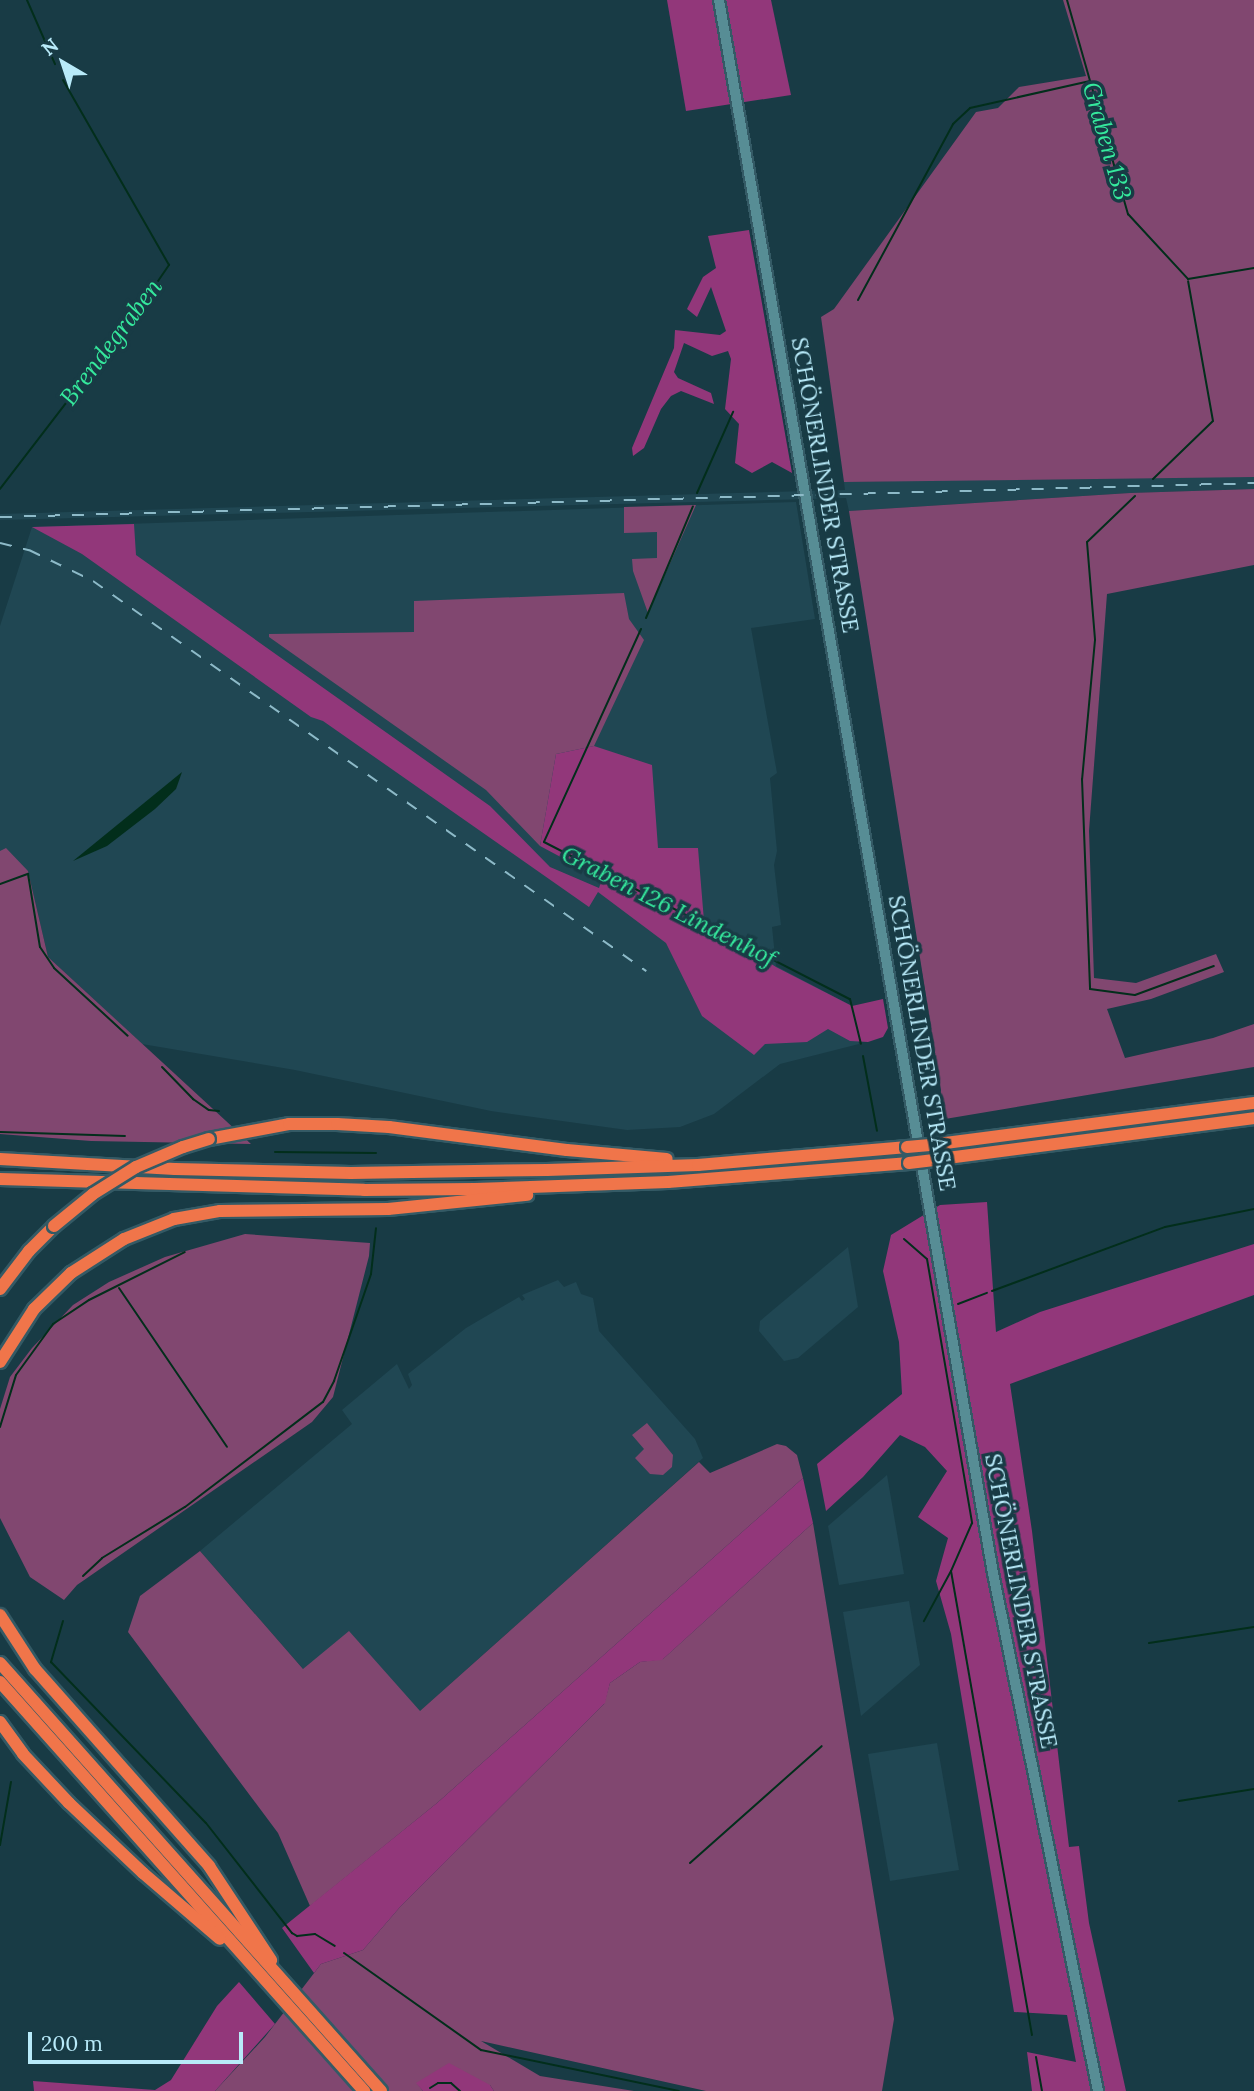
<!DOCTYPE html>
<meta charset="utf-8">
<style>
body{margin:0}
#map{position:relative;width:1254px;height:2091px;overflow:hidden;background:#183b45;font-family:Lora,serif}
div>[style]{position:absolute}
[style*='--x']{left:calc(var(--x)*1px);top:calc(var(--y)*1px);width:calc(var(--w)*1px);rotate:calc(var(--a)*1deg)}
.built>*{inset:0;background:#204753}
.green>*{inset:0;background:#814770}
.forest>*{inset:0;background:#92377a}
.water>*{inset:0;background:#022e1b}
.stream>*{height:2px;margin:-1px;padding:0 1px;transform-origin:1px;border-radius:1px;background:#022e1b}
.roads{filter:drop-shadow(2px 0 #345a65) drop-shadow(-2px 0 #345a65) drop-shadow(0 2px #345a65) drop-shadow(0 -2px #345a65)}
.secondary>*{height:10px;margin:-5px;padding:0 5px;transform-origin:5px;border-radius:5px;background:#578d95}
.motorway>*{height:12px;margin:-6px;padding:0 6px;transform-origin:6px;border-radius:6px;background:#f0754a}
.rail>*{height:2px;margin-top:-1px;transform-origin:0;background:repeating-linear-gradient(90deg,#8dbac8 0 12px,transparent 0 24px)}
.bridges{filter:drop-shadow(2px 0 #345a65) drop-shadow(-2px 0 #345a65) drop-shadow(0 2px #345a65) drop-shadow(0 -2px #345a65)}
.motorway-bridge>*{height:12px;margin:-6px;padding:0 6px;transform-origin:6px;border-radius:6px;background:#f0754a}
span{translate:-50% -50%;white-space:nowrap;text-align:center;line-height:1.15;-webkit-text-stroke:7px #183b45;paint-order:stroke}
.street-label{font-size:23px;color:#b8eaf9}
.water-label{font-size:24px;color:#35e99d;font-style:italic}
.north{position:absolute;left:28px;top:28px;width:70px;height:70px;-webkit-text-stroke:5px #183b45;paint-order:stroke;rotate:321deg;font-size:19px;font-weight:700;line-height:28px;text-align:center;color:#b8eaf9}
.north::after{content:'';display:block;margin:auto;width:24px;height:32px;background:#b8eaf9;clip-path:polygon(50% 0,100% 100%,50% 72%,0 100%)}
.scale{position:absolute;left:28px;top:2032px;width:215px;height:32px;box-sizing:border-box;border:4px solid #b8eaf9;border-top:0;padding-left:9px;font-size:21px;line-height:24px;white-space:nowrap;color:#b8eaf9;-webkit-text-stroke:5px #183b45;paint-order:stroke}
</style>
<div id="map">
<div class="built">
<div style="clip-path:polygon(1140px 476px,1254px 477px,1254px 489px,1130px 493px,849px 511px,846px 498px,0 520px,0 514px,845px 490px,844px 482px)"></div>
<div style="clip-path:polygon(796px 502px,815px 619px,751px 628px,777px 773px,770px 778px,777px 851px,774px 865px,781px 925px,772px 927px,776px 966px,852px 1006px,859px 1044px,780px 1064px,714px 1114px,680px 1127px,627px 1130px,491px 1111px,295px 1070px,142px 1044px,48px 957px,28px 871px,0 851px,0 626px,32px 527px)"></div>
<div style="clip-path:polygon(848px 1247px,858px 1307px,798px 1358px,784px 1361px,759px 1331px,760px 1321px)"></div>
<div style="clip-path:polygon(558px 1280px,564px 1287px,576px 1282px,581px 1294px,593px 1298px,599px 1331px,695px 1439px,703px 1458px,419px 1712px,349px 1632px,304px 1670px,200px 1551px,352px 1424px,342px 1410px,397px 1364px,409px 1389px,412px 1385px,408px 1374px,466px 1328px,519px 1297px,522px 1301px,525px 1299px,522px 1295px)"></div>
<div style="clip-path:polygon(887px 1475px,904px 1574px,839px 1585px,828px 1526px)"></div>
<div style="clip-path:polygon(909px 1601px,920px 1665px,861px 1716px,843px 1612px)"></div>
<div style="clip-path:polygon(937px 1743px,959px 1870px,890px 1881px,868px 1754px)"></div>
</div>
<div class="green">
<div style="clip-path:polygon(1063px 0,1254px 0,1254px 477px,844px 482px,821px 317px,834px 309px,976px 112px,998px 108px,1019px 87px,1086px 76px)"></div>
<div style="clip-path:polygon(1254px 489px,1254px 565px,1107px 594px,1089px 831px,1094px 978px,1136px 983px,1216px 954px,1224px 972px,1151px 999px,1107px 1009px,1125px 1058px,1213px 1038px,1254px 1024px,1254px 1067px,939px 1120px,941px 1090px,849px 511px,1130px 493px)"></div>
<div style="clip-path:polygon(696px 505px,648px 613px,633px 571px,632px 559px,657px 558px,657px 532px,624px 533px,624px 507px)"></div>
<div style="clip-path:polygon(624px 593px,629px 619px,644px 640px,594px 746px,556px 754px,540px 846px,486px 790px,269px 637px,269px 634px,414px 632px,414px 601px)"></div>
<div style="clip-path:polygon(6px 848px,28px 871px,48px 957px,251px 1144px,91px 1141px,0 1134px,0 851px)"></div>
<div style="clip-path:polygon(245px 1234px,370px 1243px,369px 1256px,333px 1397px,312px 1422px,77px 1585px,64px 1600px,30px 1577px,0 1518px,0 1409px,10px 1377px,32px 1348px,73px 1305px,109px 1282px,165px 1257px)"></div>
<div style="clip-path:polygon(647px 1423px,673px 1455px,672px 1467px,663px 1475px,650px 1474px,635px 1458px,644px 1449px,632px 1435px)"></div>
<div style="clip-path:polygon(777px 1444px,786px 1446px,797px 1455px,803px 1478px,437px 1803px,310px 1906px,278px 1833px,128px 1632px,140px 1596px,200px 1551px,303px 1669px,349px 1631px,420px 1711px,699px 1462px,710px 1473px)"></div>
<div style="clip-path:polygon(813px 1523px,894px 2019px,882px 2091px,706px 2091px,481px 2041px,540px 2076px,634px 2091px,494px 2091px,490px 2085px,417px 2083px,423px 2091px,215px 2091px,265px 2037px,321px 1964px,363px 1950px,400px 1907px,604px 1704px,610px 1683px,640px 1662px,663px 1659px)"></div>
</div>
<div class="forest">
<div style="clip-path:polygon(667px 0,771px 0,791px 95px,686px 111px)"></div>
<div style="clip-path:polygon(749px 230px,792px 473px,772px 462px,752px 473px,735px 463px,739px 424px,725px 409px,731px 359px,728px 351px,712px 356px,684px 343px,674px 372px,678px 378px,711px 393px,714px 404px,681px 391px,671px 396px,661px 409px,644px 448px,633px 456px,632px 448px,674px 348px,675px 330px,720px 335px,726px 331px,711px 287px,697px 317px,687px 309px,703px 277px,716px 268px,708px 236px)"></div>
<div style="clip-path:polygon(134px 524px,136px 555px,490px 806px,550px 867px,599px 888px,602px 879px,540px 846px,556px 754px,594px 746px,652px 765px,658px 848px,698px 848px,704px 921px,776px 967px,852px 1006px,883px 999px,888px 1028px,883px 1037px,868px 1042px,850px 1041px,828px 1029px,807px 1042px,765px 1044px,754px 1055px,702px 1016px,666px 943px,598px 892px,589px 907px,323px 721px,311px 717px,82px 554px,32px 527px)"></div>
<div style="clip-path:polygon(987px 1202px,996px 1332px,1040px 1312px,1254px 1244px,1254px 1295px,1010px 1384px,1032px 1531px,1069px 1847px,1079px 1846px,1089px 1923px,1126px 2091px,1032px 2091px,1027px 2052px,1076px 2062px,1067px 2015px,1014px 2012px,951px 1634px,936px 1581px,948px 1538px,918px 1517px,947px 1471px,925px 1447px,900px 1435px,863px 1477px,826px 1511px,817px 1464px,902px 1394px,899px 1342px,883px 1271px,891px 1235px,940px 1205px)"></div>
<div style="clip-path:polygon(803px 1478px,813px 1523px,662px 1660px,640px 1662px,610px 1683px,605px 1703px,400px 1907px,363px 1950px,321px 1964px,314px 1973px,282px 1928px,437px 1803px)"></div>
<div style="clip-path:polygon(239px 1982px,275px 2024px,215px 2091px,34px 2091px,33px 2081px,155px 2090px,171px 2080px,217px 2006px)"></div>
<div style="clip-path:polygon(449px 2063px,490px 2085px,494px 2091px,423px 2091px,416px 2083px)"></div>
</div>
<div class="water">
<div style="clip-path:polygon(182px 772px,176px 789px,155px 809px,107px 846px,73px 861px)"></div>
</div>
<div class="stream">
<div style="--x:27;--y:0;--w:70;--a:66.4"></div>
<div style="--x:1067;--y:0;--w:223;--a:74.1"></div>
<div style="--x:1128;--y:214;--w:88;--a:47.3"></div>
<div style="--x:1188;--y:279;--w:67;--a:-9.5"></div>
<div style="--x:858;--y:300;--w:200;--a:-61.6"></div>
<div style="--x:953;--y:124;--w:23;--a:-43"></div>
<div style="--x:970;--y:108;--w:123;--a:-12.7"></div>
<div style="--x:1153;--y:479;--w:83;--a:-44"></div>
<div style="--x:1213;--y:421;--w:142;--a:-100.1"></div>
<div style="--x:0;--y:489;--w:130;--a:-52.5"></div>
<div style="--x:79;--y:386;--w:32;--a:-60"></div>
<div style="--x:95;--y:358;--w:47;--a:-45"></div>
<div style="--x:128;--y:325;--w:73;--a:-55.7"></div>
<div style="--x:169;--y:265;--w:213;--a:-119.8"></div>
<div style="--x:697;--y:493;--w:89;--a:-66"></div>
<div style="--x:1135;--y:496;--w:66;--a:136.2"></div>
<div style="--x:1087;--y:542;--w:98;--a:85.3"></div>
<div style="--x:1095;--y:640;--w:140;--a:95.3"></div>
<div style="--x:1082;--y:779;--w:210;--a:87.8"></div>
<div style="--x:1090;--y:989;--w:45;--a:7.6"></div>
<div style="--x:1135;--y:995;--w:84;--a:-20.2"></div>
<div style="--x:646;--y:618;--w:121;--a:-67.2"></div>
<div style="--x:641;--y:629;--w:234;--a:114.5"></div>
<div style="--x:544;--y:842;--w:344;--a:27.2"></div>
<div style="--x:850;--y:999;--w:46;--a:76.3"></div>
<div style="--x:0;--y:884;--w:30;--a:-20"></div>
<div style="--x:28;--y:874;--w:74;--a:80.7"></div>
<div style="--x:40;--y:947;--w:25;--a:56"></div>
<div style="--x:54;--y:968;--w:100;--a:42.6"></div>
<div style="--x:863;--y:1056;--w:76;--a:79.4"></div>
<div style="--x:162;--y:1067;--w:45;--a:45.9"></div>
<div style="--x:193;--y:1099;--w:19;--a:35"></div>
<div style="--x:209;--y:1110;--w:10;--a:6"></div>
<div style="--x:0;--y:1132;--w:125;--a:1.8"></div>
<div style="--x:275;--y:1152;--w:101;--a:0.6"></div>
<div style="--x:904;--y:1239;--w:30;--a:41"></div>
<div style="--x:927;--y:1259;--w:268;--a:80.3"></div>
<div style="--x:972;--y:1523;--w:52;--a:113.6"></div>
<div style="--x:951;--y:1571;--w:57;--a:118.4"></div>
<div style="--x:119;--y:1288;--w:192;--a:55.8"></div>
<div style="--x:992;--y:1291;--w:184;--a:-20.3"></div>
<div style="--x:1165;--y:1227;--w:91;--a:-11.4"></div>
<div style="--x:958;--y:1304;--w:31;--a:-21"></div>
<div style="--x:0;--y:1427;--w:54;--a:-72.9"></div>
<div style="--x:16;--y:1375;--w:63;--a:-54"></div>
<div style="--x:53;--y:1324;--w:43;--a:-33.7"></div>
<div style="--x:89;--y:1300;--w:107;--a:-26.6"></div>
<div style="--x:951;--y:1571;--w:471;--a:80.1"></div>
<div style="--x:83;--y:1576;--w:26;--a:-43"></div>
<div style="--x:102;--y:1558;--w:97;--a:-31.6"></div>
<div style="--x:185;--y:1507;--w:173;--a:-37.3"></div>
<div style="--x:323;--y:1402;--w:24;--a:-62"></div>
<div style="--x:334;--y:1381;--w:113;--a:-70.9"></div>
<div style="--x:371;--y:1274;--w:46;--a:-83.8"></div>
<div style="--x:63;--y:1621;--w:43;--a:106.3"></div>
<div style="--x:51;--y:1662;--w:223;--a:46.1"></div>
<div style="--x:206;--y:1823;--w:140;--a:52"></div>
<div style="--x:292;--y:1933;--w:6;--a:31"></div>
<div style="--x:297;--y:1936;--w:18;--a:-6"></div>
<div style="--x:315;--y:1934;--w:23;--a:31"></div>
<div style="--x:1149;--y:1643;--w:106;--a:-8.7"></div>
<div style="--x:1179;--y:1801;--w:76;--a:-9.1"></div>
<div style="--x:0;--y:1845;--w:64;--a:-80.1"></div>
<div style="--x:690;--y:1863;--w:176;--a:-41.6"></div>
<div style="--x:344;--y:1953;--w:168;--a:35.3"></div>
<div style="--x:481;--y:2050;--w:202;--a:11.7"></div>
<div style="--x:1036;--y:2057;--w:35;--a:80"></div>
<div style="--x:430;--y:2088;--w:9;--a:-32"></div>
<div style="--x:438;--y:2083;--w:13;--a:0"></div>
<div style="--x:451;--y:2083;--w:12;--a:42"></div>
</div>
<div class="roads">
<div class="secondary">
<div style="--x:719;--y:0;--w:1597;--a:80.12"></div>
<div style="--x:993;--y:1573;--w:529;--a:78.54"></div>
</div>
<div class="motorway">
<div style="--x:209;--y:1139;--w:81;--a:-10.6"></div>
<div style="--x:289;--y:1124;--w:48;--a:0"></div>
<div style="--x:337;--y:1124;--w:52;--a:3.3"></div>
<div style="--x:389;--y:1127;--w:179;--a:7.4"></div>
<div style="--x:567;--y:1150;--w:100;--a:5.1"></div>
<div style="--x:930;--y:1145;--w:327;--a:-7.4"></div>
<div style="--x:0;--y:1159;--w:175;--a:3.3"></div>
<div style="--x:175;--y:1169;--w:176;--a:1.3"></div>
<div style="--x:351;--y:1173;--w:196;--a:-0.9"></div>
<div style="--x:547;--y:1170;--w:151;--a:-1.9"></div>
<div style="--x:698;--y:1165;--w:210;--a:-4.9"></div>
<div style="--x:932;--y:1160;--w:325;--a:-7.4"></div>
<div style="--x:0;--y:1179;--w:364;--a:1.7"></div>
<div style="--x:364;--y:1190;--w:111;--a:-0.5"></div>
<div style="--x:475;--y:1189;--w:193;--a:-2.1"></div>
<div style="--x:668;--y:1182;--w:242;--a:-4.5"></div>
<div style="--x:0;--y:1289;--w:48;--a:-52.7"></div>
<div style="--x:29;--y:1251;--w:35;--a:-45"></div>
<div style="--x:0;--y:1362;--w:63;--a:-57.3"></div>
<div style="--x:34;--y:1309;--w:52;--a:-44.2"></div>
<div style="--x:71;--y:1273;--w:63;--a:-32.7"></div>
<div style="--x:124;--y:1239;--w:54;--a:-21.8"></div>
<div style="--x:174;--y:1219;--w:47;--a:-9.9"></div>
<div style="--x:220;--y:1211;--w:168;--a:-0.7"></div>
<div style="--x:388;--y:1209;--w:140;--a:-5.8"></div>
<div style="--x:0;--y:1615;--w:64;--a:57.1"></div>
<div style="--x:35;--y:1669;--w:263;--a:48.5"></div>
<div style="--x:209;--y:1866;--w:113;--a:56.6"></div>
<div style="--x:0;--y:1663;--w:573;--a:48.32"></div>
<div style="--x:0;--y:1682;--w:548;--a:48.33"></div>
<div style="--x:0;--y:1722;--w:39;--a:54"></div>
<div style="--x:23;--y:1754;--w:67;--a:46.8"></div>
<div style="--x:69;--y:1803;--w:102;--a:43.4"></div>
<div style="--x:143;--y:1873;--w:101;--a:40.6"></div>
</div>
</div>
<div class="rail">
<div style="--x:0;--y:517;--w:1254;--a:-1.55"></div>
<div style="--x:0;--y:543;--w:30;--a:14"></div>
<div style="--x:29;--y:550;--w:71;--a:25.8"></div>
<div style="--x:93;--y:581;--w:677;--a:35.19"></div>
</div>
<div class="bridges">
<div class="motorway-bridge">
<div style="--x:907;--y:1147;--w:23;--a:-5"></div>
<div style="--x:909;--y:1163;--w:23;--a:-7"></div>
<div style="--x:54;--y:1226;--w:50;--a:-39.4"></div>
<div style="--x:93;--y:1194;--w:51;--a:-32.1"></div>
<div style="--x:136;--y:1167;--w:51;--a:-23.1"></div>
<div style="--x:183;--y:1147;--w:27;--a:-17"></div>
</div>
</div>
<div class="street-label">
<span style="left:825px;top:485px;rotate:80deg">SCHÖNERLINDER STRASSE</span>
<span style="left:922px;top:1043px;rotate:80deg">SCHÖNERLINDER STRASSE</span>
<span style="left:1021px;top:1601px;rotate:79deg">SCHÖNERLINDER STRASSE</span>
</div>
<div class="water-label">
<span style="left:1107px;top:141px;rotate:74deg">Graben 133</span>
<span style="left:111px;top:342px;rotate:-53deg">Brendegraben</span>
<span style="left:669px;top:906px;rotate:27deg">Graben 126 Lindenhof</span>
</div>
<div class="north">N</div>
<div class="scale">200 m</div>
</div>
